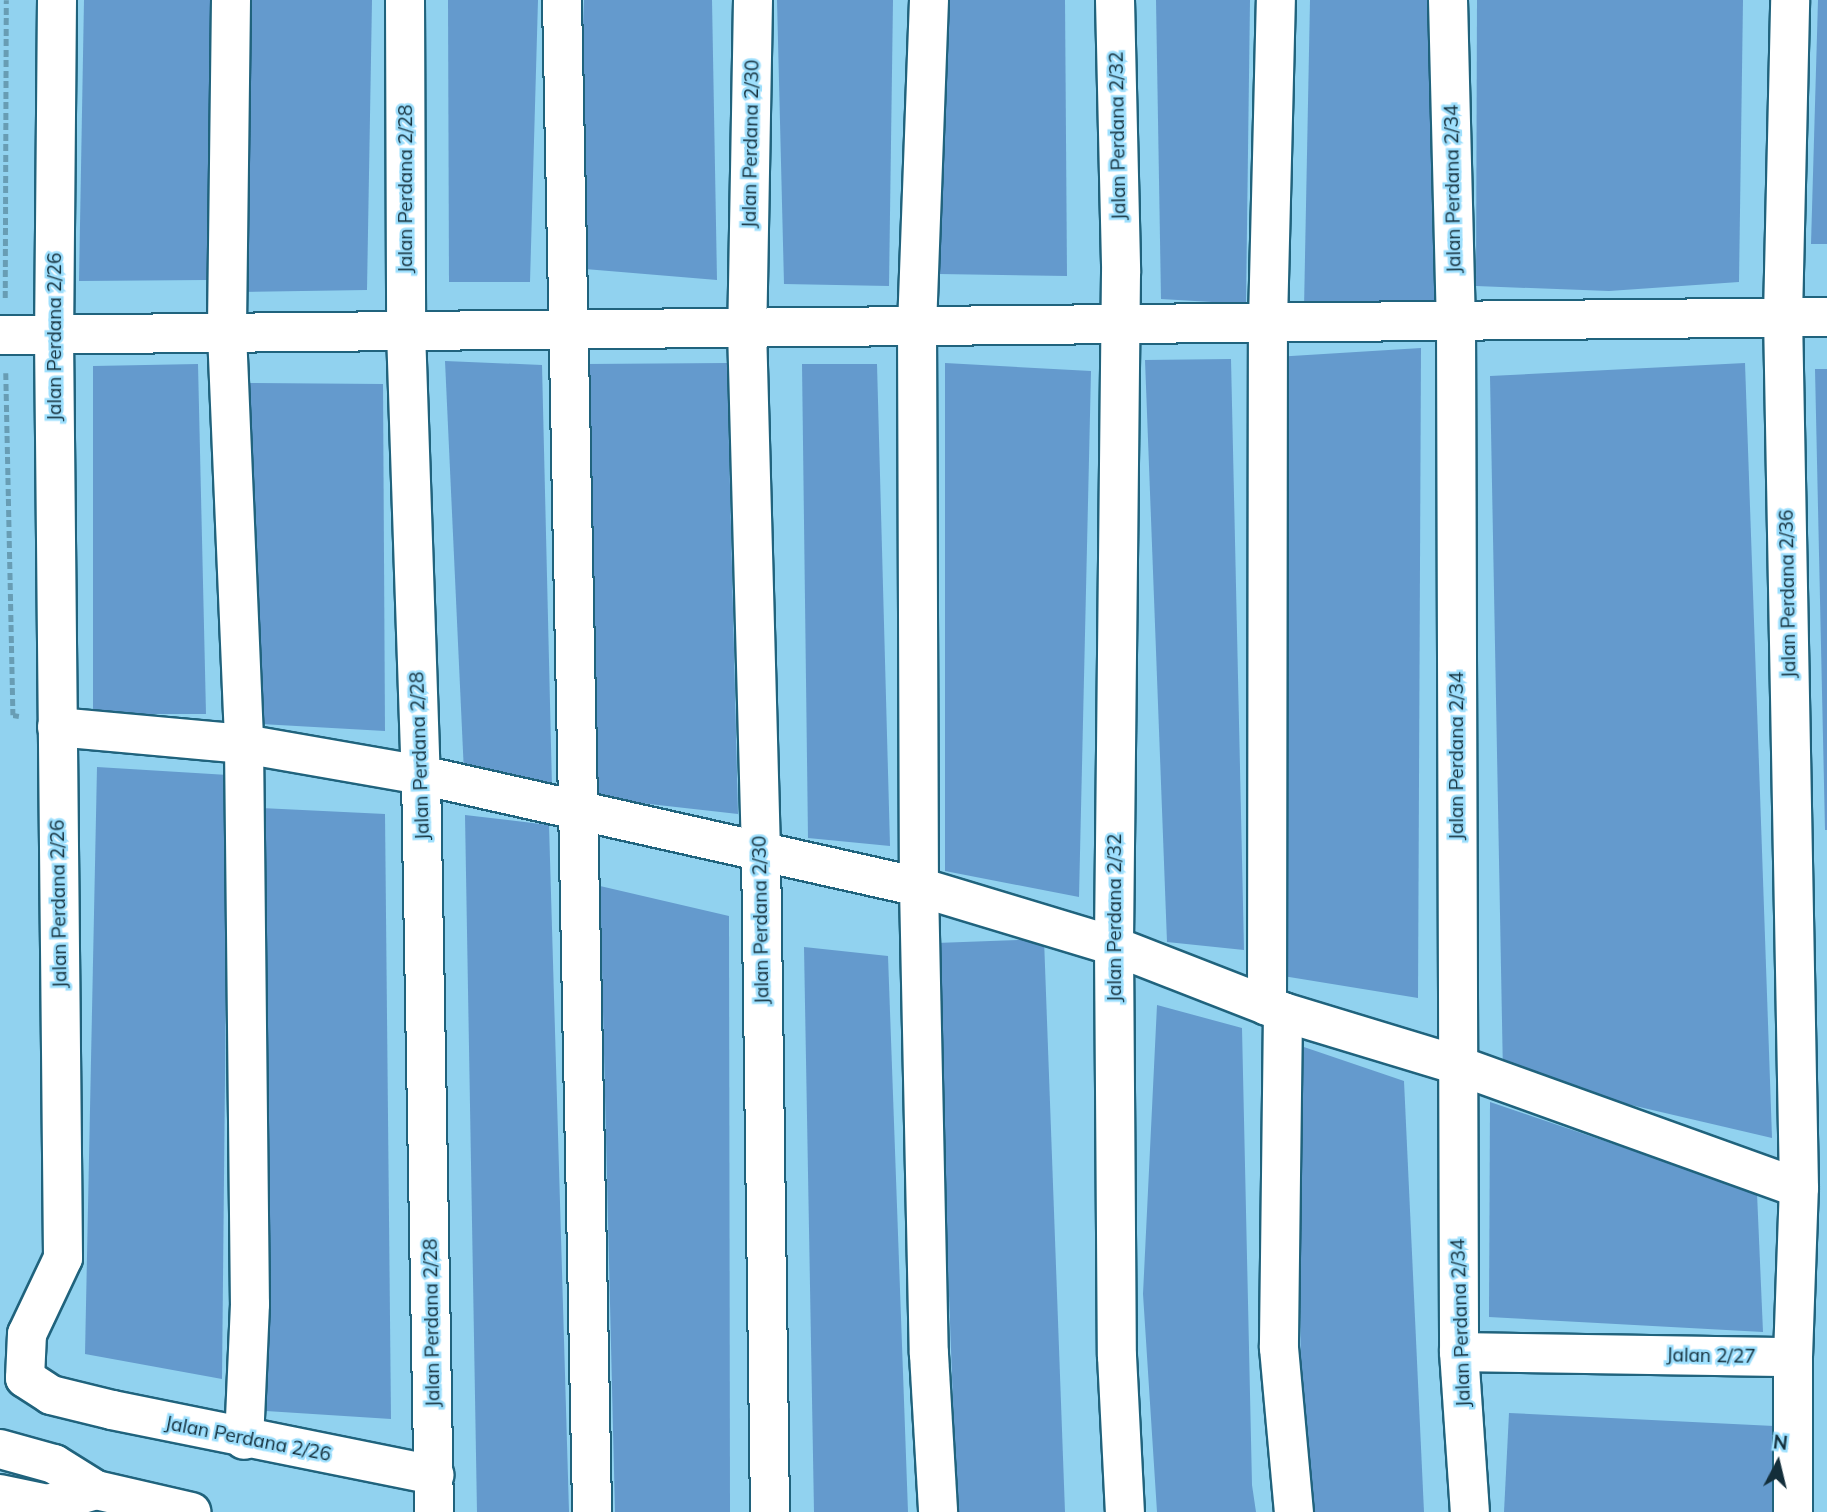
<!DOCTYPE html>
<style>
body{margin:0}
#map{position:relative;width:1827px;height:1512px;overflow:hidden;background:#91d2ef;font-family:Mulish,sans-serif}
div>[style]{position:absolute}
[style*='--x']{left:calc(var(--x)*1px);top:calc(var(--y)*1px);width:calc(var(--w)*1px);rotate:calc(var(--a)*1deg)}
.building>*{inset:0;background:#649acd}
.path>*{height:4.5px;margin-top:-2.25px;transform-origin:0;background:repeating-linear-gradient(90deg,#689db4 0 7px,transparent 0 10.5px)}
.roads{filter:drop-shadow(2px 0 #20637d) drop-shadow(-2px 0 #20637d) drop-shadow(0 2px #20637d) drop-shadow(0 -2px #20637d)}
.minor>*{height:38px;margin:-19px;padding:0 19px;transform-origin:19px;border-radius:19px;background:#fff}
span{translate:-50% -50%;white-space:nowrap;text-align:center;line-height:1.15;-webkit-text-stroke:5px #9ddffd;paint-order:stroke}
.street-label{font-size:19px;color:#132e3a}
.north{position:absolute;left:1743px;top:1428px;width:70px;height:70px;-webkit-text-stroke:5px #9ddffd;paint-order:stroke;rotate:7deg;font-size:19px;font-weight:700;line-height:28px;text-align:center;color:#132e3a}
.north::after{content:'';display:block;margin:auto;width:24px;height:32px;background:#132e3a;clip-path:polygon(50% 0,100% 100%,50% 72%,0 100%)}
</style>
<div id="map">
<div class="building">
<div style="clip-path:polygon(84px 0,212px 0,207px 280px,79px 281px)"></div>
<div style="clip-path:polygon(245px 0,372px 0,367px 290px,240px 292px)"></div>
<div style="clip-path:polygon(448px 0,538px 0,530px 282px,449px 282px)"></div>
<div style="clip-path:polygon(584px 0,712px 0,717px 280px,573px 268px)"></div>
<div style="clip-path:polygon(777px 0,893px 0,889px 286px,784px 284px)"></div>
<div style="clip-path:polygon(942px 0,1065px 0,1067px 276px,939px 274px)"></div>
<div style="clip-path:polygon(1156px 0,1250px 0,1246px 304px,1161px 299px)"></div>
<div style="clip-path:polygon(1310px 0,1437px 0,1435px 304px,1304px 309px)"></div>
<div style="clip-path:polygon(1477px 0,1743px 0,1739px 282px,1609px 291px,1476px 286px)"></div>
<div style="clip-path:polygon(1818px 0,1827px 0,1827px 244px,1811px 244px)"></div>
<div style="clip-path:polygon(1421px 348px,1418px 998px,1283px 976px,1275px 357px)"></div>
<div style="clip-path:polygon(1231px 359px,1244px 950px,1167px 942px,1145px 360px)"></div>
<div style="clip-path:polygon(445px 361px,542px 365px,552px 788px,464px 773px)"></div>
<div style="clip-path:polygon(727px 363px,738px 814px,596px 798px,587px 364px)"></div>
<div style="clip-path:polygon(945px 363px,1091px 371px,1079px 897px,945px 871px)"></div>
<div style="clip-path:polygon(1745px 363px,1772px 1138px,1503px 1075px,1490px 376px)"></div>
<div style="clip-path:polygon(198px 364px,206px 714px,93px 714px,93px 366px)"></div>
<div style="clip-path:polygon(802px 364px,877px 364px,890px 846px,808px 838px)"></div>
<div style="clip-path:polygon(1815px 369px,1827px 369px,1827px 830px,1825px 830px)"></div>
<div style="clip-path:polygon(249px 383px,383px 384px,385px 731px,261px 724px)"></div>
<div style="clip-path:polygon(97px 767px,228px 775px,222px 1379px,85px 1354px)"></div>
<div style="clip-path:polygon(261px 808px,385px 814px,391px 1419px,266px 1411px)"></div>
<div style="clip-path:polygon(465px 815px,549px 825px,569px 1512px,477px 1512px)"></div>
<div style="clip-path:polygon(600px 886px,729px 916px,730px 1512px,615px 1512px)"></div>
<div style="clip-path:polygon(1044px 939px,1065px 1512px,957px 1512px,936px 943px)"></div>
<div style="clip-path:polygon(804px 947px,888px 956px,908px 1512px,814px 1512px)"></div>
<div style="clip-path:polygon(1157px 1005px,1242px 1028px,1252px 1485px,1256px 1512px,1157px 1512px,1143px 1294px)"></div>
<div style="clip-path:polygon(1298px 1045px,1404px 1081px,1424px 1512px,1310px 1512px,1301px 1398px)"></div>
<div style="clip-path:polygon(1490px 1102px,1757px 1193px,1763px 1332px,1489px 1317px)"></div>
<div style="clip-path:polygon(1509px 1413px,1774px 1426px,1774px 1512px,1504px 1512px)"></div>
</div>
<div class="path">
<div style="--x:5;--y:298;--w:298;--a:-89.8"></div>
<div style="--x:6;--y:373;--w:342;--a:88.8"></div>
<div style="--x:13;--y:715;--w:6;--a:9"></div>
</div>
<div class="roads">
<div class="minor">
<div style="--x:57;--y:0;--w:335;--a:90.5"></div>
<div style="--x:54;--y:335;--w:923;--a:89.44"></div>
<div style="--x:63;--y:1258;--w:84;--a:115.3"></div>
<div style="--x:27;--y:1334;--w:44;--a:92.6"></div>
<div style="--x:25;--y:1378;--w:31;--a:33"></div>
<div style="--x:51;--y:1395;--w:63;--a:13.8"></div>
<div style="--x:112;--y:1410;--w:329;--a:11.4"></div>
<div style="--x:231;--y:0;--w:333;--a:90.7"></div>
<div style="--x:227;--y:333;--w:411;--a:87.6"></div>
<div style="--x:244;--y:744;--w:560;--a:89.39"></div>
<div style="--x:250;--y:1304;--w:136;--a:92.5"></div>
<div style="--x:405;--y:0;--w:331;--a:89.8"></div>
<div style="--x:406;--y:331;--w:444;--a:88.1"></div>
<div style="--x:421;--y:775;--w:737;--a:88.99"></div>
<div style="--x:562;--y:0;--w:1512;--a:88.86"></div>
<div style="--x:753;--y:0;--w:328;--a:91"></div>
<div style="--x:747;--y:328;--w:523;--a:88.47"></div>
<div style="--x:761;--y:851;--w:661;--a:89.22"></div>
<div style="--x:929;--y:0;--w:326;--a:92.1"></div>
<div style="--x:917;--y:326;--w:561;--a:89.8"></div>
<div style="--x:919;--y:887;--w:467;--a:88.8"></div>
<div style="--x:929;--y:1354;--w:158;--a:86.7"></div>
<div style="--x:1115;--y:0;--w:273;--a:88.7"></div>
<div style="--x:1121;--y:273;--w:673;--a:90.6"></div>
<div style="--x:1114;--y:946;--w:410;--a:89.6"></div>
<div style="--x:1117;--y:1356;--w:156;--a:87.1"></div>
<div style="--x:1448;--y:0;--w:320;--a:88.6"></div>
<div style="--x:1456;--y:320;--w:1032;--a:89.83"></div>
<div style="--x:1459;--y:1352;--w:160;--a:86.1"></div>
<div style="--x:0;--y:335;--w:1827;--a:-0.56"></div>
<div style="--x:57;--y:727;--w:188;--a:5.2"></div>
<div style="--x:244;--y:744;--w:180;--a:9.9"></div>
<div style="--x:421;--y:775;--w:510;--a:12.67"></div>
<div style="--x:919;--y:887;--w:204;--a:16.8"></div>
<div style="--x:1114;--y:946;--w:181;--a:21.3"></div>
<div style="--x:1283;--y:1012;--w:182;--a:16.9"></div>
<div style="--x:1457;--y:1065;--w:363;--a:19.8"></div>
<div style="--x:1267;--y:1006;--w:684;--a:-89.92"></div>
<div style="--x:1268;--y:322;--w:322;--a:-88.6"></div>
<div style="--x:1283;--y:1012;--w:336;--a:90.7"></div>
<div style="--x:1279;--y:1348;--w:165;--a:84.8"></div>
<div style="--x:1459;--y:1352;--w:334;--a:0.9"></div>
<div style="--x:1793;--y:1357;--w:169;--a:-88"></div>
<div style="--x:1799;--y:1188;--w:871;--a:-91.05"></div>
<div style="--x:1783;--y:317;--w:317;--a:-88.7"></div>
<div style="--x:1793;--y:1357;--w:155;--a:90"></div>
<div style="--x:0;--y:1449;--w:56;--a:15.5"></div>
<div style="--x:54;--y:1464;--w:49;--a:31.8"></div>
<div style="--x:96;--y:1490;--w:98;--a:13"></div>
<div style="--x:0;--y:1494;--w:49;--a:11.8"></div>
<div style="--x:48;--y:1504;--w:50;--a:-16.3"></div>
</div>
</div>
<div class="street-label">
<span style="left:1118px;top:136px;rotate:-91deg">Jalan Perdana 2/32</span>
<span style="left:751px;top:144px;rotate:-89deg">Jalan Perdana 2/30</span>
<span style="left:406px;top:189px;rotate:-90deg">Jalan Perdana 2/28</span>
<span style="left:1453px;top:189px;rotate:-91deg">Jalan Perdana 2/34</span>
<span style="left:55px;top:337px;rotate:-90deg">Jalan Perdana 2/26</span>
<span style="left:1788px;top:594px;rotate:-91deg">Jalan Perdana 2/36</span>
<span style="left:420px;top:756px;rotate:-92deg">Jalan Perdana 2/28</span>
<span style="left:1457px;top:756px;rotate:-90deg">Jalan Perdana 2/34</span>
<span style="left:59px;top:904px;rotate:-91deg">Jalan Perdana 2/26</span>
<span style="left:1115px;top:918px;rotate:-90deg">Jalan Perdana 2/32</span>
<span style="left:761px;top:920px;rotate:-91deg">Jalan Perdana 2/30</span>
<span style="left:432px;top:1323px;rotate:-91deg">Jalan Perdana 2/28</span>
<span style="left:1461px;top:1323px;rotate:-92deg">Jalan Perdana 2/34</span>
<span style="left:1711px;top:1356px;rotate:1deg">Jalan 2/27</span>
<span style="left:248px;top:1439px;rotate:11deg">Jalan Perdana 2/26</span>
</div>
<div class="north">N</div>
</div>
